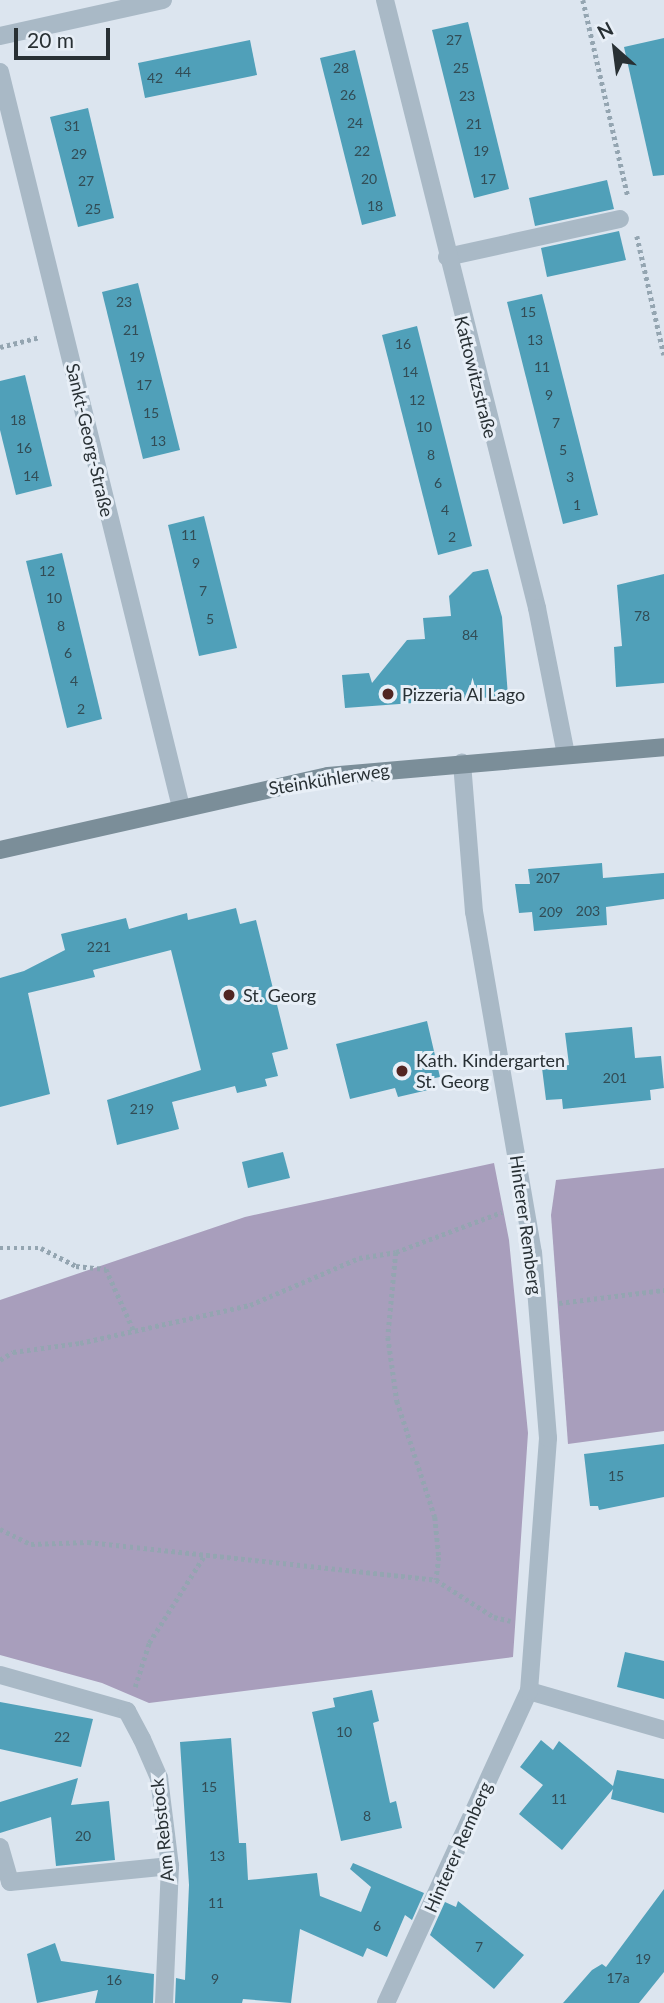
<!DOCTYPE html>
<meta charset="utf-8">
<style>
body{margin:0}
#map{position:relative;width:664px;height:2003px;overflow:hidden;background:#dce5ef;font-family:Lato,sans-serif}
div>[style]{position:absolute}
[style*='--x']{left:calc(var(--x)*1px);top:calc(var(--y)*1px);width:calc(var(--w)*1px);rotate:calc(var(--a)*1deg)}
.green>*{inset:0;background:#a89ebc}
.building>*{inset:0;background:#50a0b9}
.path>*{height:4.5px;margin-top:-2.25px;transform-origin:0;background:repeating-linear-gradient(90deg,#94a5b1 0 3.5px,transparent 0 7px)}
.lane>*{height:18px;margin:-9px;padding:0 9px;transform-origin:9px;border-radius:9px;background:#a9b9c6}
.street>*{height:18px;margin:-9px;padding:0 9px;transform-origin:9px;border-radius:9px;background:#a9b9c6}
.secondary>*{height:18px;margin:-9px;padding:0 9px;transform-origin:9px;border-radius:9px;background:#7b8e99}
.dots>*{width:19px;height:19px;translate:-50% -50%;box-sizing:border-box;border:4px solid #e8eff7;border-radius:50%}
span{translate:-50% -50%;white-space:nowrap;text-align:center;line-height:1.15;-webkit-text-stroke:6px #e8eff7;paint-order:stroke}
.number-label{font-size:14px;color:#324c55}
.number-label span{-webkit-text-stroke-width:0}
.street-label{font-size:18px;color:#283034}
.poi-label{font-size:18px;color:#283034}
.left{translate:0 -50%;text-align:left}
.north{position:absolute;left:580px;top:14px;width:70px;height:70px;-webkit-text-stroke:5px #e8eff7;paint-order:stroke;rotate:332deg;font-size:19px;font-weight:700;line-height:28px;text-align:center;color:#283034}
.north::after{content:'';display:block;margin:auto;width:24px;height:32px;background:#283034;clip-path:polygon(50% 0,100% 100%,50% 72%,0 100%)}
.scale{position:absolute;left:14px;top:28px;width:96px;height:32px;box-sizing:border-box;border:4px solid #283034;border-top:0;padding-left:9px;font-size:21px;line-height:24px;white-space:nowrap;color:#283034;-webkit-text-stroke:5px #e8eff7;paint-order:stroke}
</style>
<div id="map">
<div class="green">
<div style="clip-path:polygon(494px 1163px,509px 1240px,528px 1433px,513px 1657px,149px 1703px,102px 1683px,0 1655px,0 1300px,245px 1217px)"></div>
<div style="clip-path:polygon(664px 1168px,664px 1431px,568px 1444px,551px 1215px,556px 1180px)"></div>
</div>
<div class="building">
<div style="clip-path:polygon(468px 22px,509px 189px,474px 198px,432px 30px)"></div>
<div style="clip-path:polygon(664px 38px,664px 175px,653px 176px,624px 47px)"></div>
<div style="clip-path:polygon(250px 40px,257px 75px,145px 98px,138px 63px)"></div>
<div style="clip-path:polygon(355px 50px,396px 216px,362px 225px,320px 58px)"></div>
<div style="clip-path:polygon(88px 108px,114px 218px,78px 227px,50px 117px)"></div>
<div style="clip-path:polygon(607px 180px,614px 209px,535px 226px,529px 198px)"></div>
<div style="clip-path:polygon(619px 231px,626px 260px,547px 277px,541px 248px)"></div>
<div style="clip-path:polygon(138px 283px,180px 450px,143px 459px,102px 292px)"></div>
<div style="clip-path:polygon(542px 294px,598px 515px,563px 524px,507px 302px)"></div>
<div style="clip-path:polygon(417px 326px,472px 546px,438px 555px,382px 335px)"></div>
<div style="clip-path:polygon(25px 375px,52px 486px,16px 495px,0 430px,0 381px)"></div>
<div style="clip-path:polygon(204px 516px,237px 648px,199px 656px,168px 525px)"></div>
<div style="clip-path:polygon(62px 553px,102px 719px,67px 728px,26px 561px)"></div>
<div style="clip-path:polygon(488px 569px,502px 617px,508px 696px,345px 708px,342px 675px,369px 673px,372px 683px,407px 640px,425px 639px,423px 618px,451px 616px,449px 596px,473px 572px)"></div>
<div style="clip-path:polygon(664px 574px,664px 683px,616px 687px,614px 647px,622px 646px,617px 585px)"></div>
<div style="clip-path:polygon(602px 863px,603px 878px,664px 873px,664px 899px,606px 907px,607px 925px,534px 931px,532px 912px,519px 913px,515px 884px,530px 884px,528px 869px)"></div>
<div style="clip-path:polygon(236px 908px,240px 924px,256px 920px,288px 1049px,272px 1053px,278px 1076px,265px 1079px,267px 1086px,237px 1093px,235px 1086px,172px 1102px,179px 1129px,117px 1145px,107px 1100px,201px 1070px,171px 950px,93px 970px,95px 977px,28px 993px,50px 1094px,0 1107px,0 978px,24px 971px,65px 950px,61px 934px,126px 918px,129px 929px,187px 913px,188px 920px)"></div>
<div style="clip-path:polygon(427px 1021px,440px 1077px,425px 1080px,428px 1090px,398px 1097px,395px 1088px,350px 1099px,336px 1044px)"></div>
<div style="clip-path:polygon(632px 1027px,635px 1058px,661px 1056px,664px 1088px,650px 1090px,651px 1100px,563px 1109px,562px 1099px,546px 1100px,542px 1068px,569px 1065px,565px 1033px)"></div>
<div style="clip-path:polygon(283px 1152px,290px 1178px,248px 1188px,242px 1162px)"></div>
<div style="clip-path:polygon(664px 1444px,664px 1497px,599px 1510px,598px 1506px,590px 1506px,584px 1454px)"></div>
<div style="clip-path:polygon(625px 1652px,664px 1661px,664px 1699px,617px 1687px)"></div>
<div style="clip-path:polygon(372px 1690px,379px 1721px,373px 1723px,390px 1803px,396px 1801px,402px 1828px,341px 1841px,312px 1712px,335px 1707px,333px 1698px)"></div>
<div style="clip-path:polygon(0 1702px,93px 1719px,81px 1767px,0 1749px)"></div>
<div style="clip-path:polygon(231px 1738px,239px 1843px,246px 1843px,248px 1880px,317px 1873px,320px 1896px,361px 1912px,371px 1887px,350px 1869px,353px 1863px,424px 1893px,412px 1920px,405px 1915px,387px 1957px,367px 1948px,363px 1957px,300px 1929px,291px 2003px,243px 1999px,242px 2003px,175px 2003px,176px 1978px,185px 1980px,189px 1885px,180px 1742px)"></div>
<div style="clip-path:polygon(541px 1740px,553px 1750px,559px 1741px,613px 1786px,617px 1770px,664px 1779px,664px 1813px,611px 1799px,613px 1789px,562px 1850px,519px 1814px,543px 1785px,520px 1767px)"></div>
<div style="clip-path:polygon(78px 1778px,71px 1805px,109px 1801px,115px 1860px,56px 1866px,51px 1817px,0 1833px,0 1802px)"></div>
<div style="clip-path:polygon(664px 1889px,664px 1972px,639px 2003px,563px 2003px,592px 1970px,602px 1964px,606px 1967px)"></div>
<div style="clip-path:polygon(458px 1901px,524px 1955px,494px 1989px,430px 1935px,445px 1902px,456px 1907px)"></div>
<div style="clip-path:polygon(55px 1943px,61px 1961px,154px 1974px,153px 2003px,95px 2003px,98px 1990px,37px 2003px,27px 1954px)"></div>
</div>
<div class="path">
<div style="--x:583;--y:0;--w:202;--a:77.1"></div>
<div style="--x:637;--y:236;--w:122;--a:77.2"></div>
<div style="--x:0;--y:347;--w:41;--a:-14"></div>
<div style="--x:0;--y:1248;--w:41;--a:0"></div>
<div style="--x:41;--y:1248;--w:39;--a:27"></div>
<div style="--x:76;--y:1266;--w:30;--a:6"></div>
<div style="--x:106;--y:1269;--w:68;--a:65.7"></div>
<div style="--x:396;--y:1252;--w:85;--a:95.4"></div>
<div style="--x:388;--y:1337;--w:65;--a:82"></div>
<div style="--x:397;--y:1401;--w:122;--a:71.9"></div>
<div style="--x:435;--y:1517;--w:40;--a:84.3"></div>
<div style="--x:439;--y:1557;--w:23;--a:97"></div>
<div style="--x:559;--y:1303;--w:106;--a:-7.1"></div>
<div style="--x:0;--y:1360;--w:15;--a:-32"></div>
<div style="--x:13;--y:1352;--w:68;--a:-7.7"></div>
<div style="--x:80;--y:1343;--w:174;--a:-12.6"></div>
<div style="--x:250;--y:1305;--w:119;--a:-23.3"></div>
<div style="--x:359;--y:1258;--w:37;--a:-9"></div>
<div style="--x:396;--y:1252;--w:113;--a:-20.7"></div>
<div style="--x:0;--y:1529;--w:34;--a:26"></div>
<div style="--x:31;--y:1544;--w:57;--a:-2"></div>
<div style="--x:88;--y:1542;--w:350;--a:6.2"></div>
<div style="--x:436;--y:1580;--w:69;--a:32.5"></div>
<div style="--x:494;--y:1617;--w:17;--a:13"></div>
<div style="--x:135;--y:1687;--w:46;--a:-72.3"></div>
<div style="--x:149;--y:1643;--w:103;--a:-57.7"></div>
</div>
<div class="lane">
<div style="--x:447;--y:257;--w:177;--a:-12.4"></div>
<div style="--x:0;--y:1847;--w:36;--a:74"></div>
<div style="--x:10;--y:1882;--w:161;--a:-5.7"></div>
</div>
<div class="street">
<div style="--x:385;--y:0;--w:627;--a:75.96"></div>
<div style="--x:537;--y:608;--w:149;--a:78.8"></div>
<div style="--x:0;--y:36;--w:167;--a:-12.5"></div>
<div style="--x:0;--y:72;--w:757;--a:76.17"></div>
<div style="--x:0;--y:1675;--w:132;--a:15.8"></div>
<div style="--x:127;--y:1711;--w:32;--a:62"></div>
<div style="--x:142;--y:1739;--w:43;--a:66.4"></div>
<div style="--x:159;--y:1778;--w:89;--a:82.9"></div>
<div style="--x:170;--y:1866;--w:137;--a:92.5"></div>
<div style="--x:529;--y:1691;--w:141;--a:16.1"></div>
<div style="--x:386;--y:2003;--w:343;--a:-65.4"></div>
<div style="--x:529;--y:1691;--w:254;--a:-85.7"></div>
<div style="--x:548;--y:1438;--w:186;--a:-94.6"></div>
<div style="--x:533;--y:1253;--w:346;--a:-99.8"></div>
<div style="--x:474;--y:912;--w:150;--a:-94.6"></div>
</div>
<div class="secondary">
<div style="--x:0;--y:850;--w:336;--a:-12.7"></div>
<div style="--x:328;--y:776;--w:337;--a:-4.9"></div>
</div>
<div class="dots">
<div style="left:388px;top:694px;background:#512522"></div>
<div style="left:229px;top:995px;background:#512522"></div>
<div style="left:402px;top:1071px;background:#512522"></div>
</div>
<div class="number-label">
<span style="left:454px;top:40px">27</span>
<span style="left:341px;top:68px">28</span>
<span style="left:461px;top:68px">25</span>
<span style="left:183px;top:72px">44</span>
<span style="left:155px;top:78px">42</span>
<span style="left:348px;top:95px">26</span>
<span style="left:467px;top:96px">23</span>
<span style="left:355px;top:123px">24</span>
<span style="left:474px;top:124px">21</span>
<span style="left:72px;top:126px">31</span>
<span style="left:362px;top:151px">22</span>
<span style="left:481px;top:151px">19</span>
<span style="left:79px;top:154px">29</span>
<span style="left:369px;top:179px">20</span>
<span style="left:488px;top:179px">17</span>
<span style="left:86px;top:181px">27</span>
<span style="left:375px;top:206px">18</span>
<span style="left:93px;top:209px">25</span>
<span style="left:124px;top:302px">23</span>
<span style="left:528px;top:312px">15</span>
<span style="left:131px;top:330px">21</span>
<span style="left:535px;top:340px">13</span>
<span style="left:403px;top:344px">16</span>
<span style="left:137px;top:357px">19</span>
<span style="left:542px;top:367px">11</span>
<span style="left:410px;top:372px">14</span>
<span style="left:144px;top:385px">17</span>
<span style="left:549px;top:395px">9</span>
<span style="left:417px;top:400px">12</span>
<span style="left:151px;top:413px">15</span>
<span style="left:18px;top:420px">18</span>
<span style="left:556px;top:423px">7</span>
<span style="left:424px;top:427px">10</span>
<span style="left:158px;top:441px">13</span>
<span style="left:24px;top:448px">16</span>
<span style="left:563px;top:450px">5</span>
<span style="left:431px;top:455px">8</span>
<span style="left:31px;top:476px">14</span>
<span style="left:570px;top:477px">3</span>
<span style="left:438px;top:483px">6</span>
<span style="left:577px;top:505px">1</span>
<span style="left:445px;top:510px">4</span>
<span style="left:189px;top:535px">11</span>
<span style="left:452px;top:537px">2</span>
<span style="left:196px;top:563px">9</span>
<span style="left:47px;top:571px">12</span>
<span style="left:203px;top:591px">7</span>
<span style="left:54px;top:598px">10</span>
<span style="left:642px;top:616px">78</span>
<span style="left:210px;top:619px">5</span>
<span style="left:61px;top:626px">8</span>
<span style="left:470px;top:635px">84</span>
<span style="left:68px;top:653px">6</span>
<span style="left:74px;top:681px">4</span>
<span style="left:81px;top:709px">2</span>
<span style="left:548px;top:878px">207</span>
<span style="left:588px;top:911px">203</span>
<span style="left:551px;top:912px">209</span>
<span style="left:99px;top:947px">221</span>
<span style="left:615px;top:1078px">201</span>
<span style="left:142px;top:1109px">219</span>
<span style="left:616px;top:1476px">15</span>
<span style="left:344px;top:1732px">10</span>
<span style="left:62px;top:1737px">22</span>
<span style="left:209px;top:1787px">15</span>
<span style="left:559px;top:1799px">11</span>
<span style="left:367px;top:1816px">8</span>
<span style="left:83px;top:1836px">20</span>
<span style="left:217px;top:1856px">13</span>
<span style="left:216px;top:1903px">11</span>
<span style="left:377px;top:1926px">6</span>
<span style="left:479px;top:1947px">7</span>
<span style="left:643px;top:1959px">19</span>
<span style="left:618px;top:1978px">17a</span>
<span style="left:215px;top:1979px">9</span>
<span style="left:114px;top:1980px">16</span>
</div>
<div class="street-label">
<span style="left:476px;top:377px;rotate:76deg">Kattowitzstraße</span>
<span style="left:90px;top:440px;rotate:77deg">Sankt-Georg-Straße</span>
<span style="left:329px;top:779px;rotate:-9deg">Steinkühlerweg</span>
<span style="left:526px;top:1225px;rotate:82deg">Hinterer Remberg</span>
<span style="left:162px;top:1830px;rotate:-96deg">Am Rebstock</span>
<span style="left:458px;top:1847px;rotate:-66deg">Hinterer Remberg</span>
</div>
<div class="poi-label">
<span class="left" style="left:402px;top:694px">Pizzeria Al Lago</span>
<span class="left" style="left:243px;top:995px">St. Georg</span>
<span class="left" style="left:416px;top:1071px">Kath. Kindergarten<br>St. Georg</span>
</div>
<div class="north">N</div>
<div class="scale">20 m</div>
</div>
